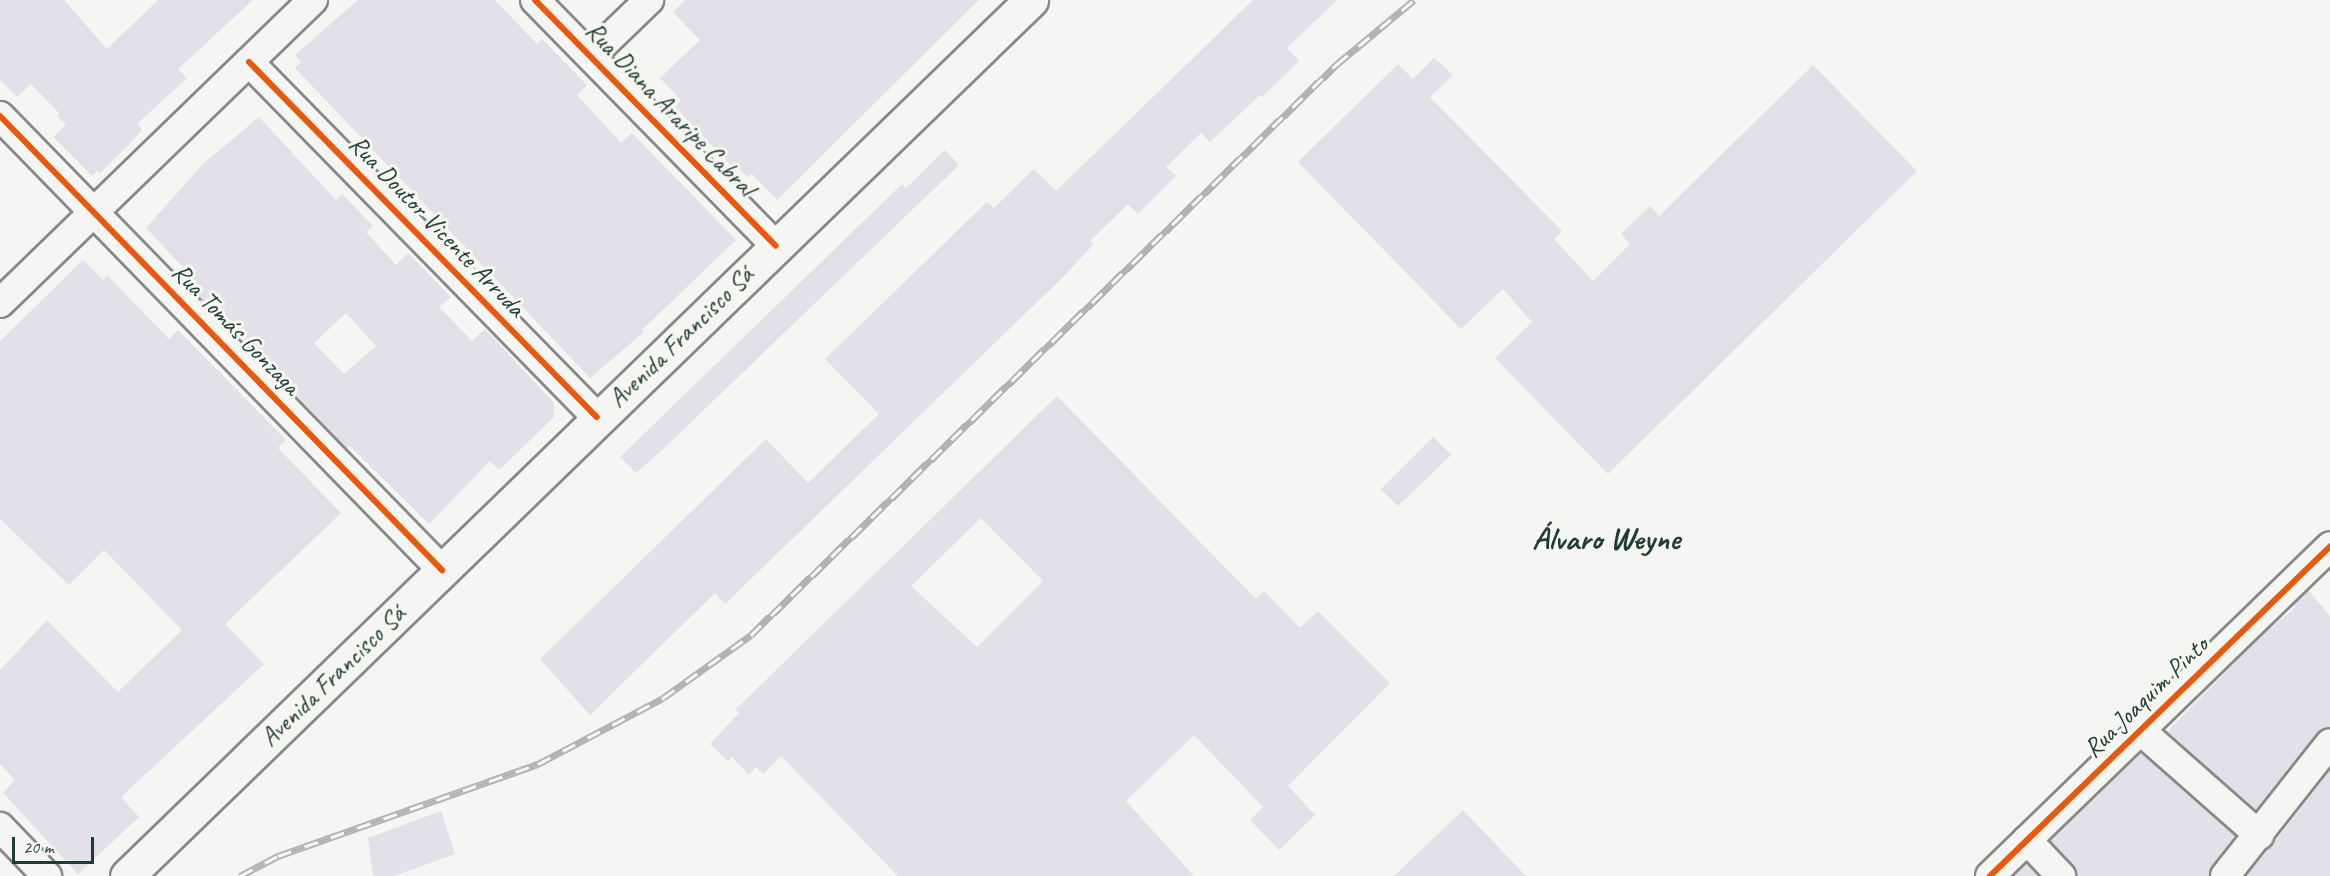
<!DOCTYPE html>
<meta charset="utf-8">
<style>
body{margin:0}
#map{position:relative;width:2330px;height:876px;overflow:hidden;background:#f5f5f3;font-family:Caveat,sans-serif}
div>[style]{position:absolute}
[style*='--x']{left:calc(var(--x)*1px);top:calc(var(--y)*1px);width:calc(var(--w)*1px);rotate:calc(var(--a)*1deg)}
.building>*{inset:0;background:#e2e0e8}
.roads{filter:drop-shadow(2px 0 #858a88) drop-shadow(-2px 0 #858a88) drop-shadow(0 2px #858a88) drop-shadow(0 -2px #858a88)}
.minor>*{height:28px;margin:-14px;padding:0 14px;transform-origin:14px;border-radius:14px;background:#f5f5f3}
.major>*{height:33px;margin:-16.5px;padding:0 16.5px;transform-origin:16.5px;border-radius:16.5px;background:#f5f5f3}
.rail>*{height:7px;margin-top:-3.5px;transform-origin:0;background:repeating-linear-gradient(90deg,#f6f6f2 0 14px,#b0b4b2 0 28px);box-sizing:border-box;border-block:2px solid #b0b4b2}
.cycleway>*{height:6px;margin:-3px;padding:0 3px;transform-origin:3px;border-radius:3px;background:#e8590c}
span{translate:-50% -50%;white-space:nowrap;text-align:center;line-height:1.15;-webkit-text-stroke:6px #f6f6f2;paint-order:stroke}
.street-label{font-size:26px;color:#1f3d34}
.district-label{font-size:32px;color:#1f3d34;font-weight:700}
.scale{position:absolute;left:12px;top:837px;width:82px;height:27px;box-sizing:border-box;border:3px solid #1f3d34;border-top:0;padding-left:8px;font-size:18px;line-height:21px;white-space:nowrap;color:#1f3d34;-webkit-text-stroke:4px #f6f6f2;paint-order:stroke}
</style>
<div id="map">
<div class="building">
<div style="clip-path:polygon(0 0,64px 0,107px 49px,158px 0,253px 0,178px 69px,187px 78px,137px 124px,142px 130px,129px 144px,100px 173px,97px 171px,92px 176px,53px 137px,66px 125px,57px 116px,59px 113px,31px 84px,17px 97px,0 80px)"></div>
<div style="clip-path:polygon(358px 0,495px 0,537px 44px,542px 39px,587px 85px,577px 95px,621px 143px,632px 133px,736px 240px,642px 330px,644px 332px,590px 378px,295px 68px,301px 62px,295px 55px)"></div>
<div style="clip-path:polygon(685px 0,979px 0,777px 200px,752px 174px,747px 177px,733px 162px,731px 165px,675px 107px,681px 100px,660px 78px,700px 40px,673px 12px)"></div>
<div style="clip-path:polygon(1253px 0,1337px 0,1287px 48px,1299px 61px,1262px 97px,1260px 95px,1210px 142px,1201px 133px,1166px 167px,1176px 176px,1138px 214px,1128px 204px,1090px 241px,1093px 245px,1061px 279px,725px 604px,715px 593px,590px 715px,540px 659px,766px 439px,808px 483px,879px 414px,825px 359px,987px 202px,994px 208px,1034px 169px,1056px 191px)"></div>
<div style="clip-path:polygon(1434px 58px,1453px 75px,1430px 97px,1562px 231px,1554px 239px,1593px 281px,1630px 244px,1621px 234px,1650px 206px,1659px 216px,1813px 65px,1917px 171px,1608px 474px,1495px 358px,1532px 322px,1503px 289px,1461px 329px,1298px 162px,1398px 64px,1413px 79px)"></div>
<div style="clip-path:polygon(evenodd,259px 117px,336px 200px,342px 194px,373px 226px,366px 232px,396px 265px,408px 253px,451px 297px,439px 307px,472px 341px,485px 329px,554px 403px,554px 417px,520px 450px,499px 470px,490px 461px,429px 524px,350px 446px,347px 449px,212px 305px,209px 307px,190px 288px,188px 281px,192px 277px,146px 228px,203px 164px,259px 117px,346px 313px,376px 346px,344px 374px,314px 343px,346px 313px)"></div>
<div style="clip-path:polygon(945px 150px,959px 165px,661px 451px,636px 473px,620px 457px,902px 184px,906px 188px)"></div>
<div style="clip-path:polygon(83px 260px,103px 280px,107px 275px,169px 339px,178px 330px,286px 440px,278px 448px,341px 513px,225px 624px,264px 664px,121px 797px,139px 817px,78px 874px,3px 793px,15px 780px,0 764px,0 670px,47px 620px,118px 692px,182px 630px,104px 550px,69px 585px,0 519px,0 341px)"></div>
<div style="clip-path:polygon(evenodd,1057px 396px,1256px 599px,1264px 591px,1300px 628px,1318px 611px,1390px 683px,1288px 786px,1315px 815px,1279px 850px,1250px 820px,1263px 807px,1194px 735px,1126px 801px,1194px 876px,898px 876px,781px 756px,763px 774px,756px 767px,749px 775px,732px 757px,728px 761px,710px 744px,739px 713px,736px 709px,1057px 396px,981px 518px,1043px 581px,977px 647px,911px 586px,981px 518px)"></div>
<div style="clip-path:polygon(1433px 437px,1451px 455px,1398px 506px,1381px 489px)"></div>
<div style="clip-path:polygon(2308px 590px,2330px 616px,2330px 727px,2317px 733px,2256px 810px,2167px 732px,2260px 637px,2296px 607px,2293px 605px)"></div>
<div style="clip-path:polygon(2141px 753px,2235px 836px,2212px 866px,2209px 876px,2077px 876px,2073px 865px,2050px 841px)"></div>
<div style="clip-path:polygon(2330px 770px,2330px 876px,2246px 876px,2272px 845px)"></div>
<div style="clip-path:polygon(1463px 810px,1526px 876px,1394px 876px)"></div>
<div style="clip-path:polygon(441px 811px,455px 854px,394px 876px,373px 876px,368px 838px)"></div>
<div style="clip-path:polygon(2027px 864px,2038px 876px,2014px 876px,2017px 873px)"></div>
</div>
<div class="roads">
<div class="minor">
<div style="--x:535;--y:0;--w:344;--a:45.6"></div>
<div style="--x:591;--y:56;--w:81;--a:-44"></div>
<div style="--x:249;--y:62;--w:497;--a:45.6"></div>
<div style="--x:0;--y:116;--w:634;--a:45.77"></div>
<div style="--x:0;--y:303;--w:436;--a:-44.1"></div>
<div style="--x:2140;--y:730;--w:159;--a:41.4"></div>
<div style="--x:0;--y:827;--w:68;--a:46.2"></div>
<div style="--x:2027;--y:840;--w:50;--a:46.6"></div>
<div style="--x:1990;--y:876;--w:474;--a:-44.1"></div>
<div style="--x:2225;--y:876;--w:169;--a:-51.7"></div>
</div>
<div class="major">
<div style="--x:127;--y:876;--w:1259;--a:-44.1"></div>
</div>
</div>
<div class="rail">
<div style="--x:240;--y:876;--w:43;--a:-27.8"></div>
<div style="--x:278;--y:856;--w:276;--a:-19.5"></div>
<div style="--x:538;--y:764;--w:141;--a:-27.8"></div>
<div style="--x:663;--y:698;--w:108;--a:-35.6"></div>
<div style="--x:751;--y:635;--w:818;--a:-44.26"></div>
<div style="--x:1337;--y:64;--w:100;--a:-39.7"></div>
</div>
<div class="cycleway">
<div style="--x:535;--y:0;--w:344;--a:45.6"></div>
<div style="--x:249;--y:62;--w:497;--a:45.6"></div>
<div style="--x:0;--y:116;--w:634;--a:45.77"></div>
<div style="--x:1990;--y:876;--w:474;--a:-44.1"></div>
</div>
<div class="street-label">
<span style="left:670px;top:109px;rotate:46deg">Rua Diana Araripe Cabral</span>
<span style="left:437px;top:226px;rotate:46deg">Rua Doutor Vicente Arruda</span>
<span style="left:236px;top:329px;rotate:46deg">Rua Tomás Gonzaga</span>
<span style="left:681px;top:337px;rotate:-44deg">Avenida Francisco Sá</span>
<span style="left:333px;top:676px;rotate:-44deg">Avenida Francisco Sá</span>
<span style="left:2146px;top:697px;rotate:-44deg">Rua Joaquim Pinto</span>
</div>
<div class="district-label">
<span style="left:1606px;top:539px">Álvaro Weyne</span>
</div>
<div class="scale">20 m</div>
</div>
